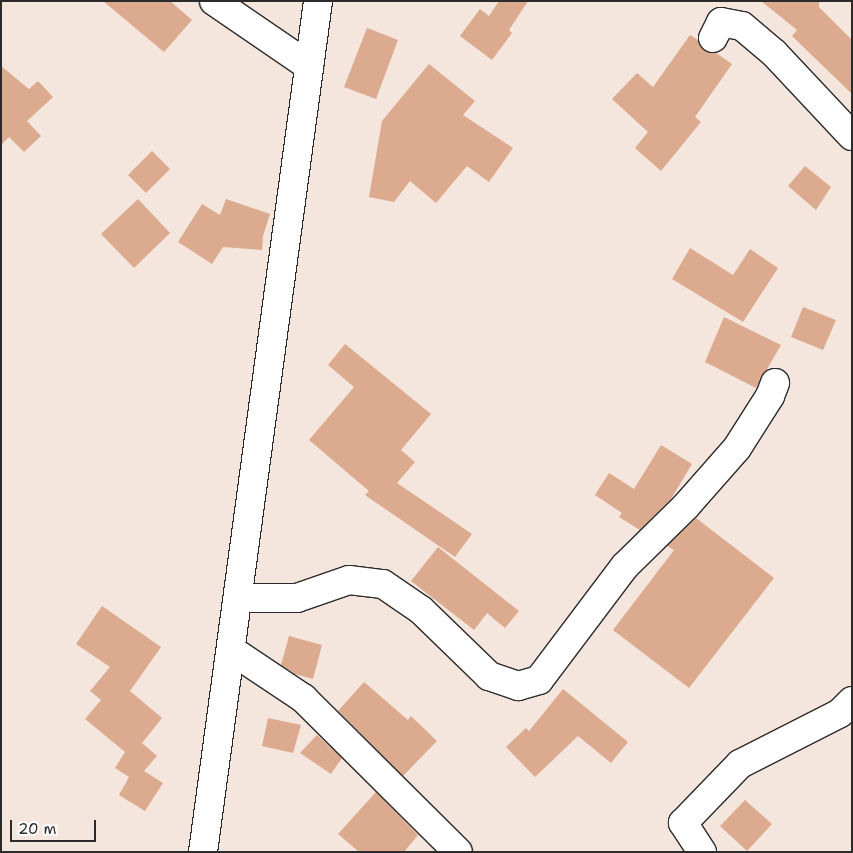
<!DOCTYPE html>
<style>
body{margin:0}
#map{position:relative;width:853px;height:853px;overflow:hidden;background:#f4e6dd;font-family:"Shantell Sans",sans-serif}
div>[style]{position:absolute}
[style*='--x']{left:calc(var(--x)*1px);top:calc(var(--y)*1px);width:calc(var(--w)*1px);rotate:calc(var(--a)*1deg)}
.building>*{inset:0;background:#dcaa8e}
.roads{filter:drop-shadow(1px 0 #2b2b2b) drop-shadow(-1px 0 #2b2b2b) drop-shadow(0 1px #2b2b2b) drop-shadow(0 -1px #2b2b2b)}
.minor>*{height:28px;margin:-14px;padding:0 14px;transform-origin:14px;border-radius:14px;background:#fff}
.primary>*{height:28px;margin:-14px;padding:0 14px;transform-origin:14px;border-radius:14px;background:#fff}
span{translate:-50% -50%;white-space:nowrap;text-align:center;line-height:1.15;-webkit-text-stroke:4px #fff;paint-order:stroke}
.frame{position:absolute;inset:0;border:2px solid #2b2b2b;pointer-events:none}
.scale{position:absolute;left:10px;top:820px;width:86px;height:22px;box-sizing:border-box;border:2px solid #2b2b2b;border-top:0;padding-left:6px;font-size:15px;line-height:18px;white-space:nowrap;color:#2b2b2b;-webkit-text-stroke:4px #fff;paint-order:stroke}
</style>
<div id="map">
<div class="building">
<div style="clip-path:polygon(103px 1px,170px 1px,192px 20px,164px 52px)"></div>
<div style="clip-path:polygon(499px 1px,528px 1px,509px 30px,512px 33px,492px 60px,460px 36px,480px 9px,489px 16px)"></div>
<div style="clip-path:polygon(761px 1px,819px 1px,819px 7px,852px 40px,852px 94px,792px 36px,797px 30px)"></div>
<div style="clip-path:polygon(367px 28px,398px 40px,376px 99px,344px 87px)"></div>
<div style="clip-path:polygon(690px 35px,698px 40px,706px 52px,716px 53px,732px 64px,695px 117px,701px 122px,661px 171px,635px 148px,648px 132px,612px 99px,637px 73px,653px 87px)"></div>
<div style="clip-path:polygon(429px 64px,475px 101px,463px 115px,513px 148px,489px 182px,467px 166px,436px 203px,410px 181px,394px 202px,369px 197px,382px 121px)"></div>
<div style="clip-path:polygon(1px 66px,29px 89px,38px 81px,53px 97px,27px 121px,41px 136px,24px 152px,9px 137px,1px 145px)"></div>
<div style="clip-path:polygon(152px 151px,170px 169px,146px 193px,128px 175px)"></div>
<div style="clip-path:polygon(805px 166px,831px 187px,816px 210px,788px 186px)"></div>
<div style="clip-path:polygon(138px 199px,170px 233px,134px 268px,101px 234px)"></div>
<div style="clip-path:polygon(226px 199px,270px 214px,263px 236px,262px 250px,223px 247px,212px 264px,178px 242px,202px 204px,220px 215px)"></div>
<div style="clip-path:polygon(690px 248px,733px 275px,750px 249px,778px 268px,743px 322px,672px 279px)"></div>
<div style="clip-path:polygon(803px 307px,836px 320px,823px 350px,791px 337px)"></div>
<div style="clip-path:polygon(724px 317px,781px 345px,756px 388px,705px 362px)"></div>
<div style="clip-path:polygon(345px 344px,431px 414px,401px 450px,415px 462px,397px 483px,472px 534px,455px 557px,365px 495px,369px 491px,309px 440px,354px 387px,328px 365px)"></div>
<div style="clip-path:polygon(661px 445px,692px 464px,671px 499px,640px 530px,619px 517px,622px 513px,595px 495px,609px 473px,634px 489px)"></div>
<div style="clip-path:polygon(696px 518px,774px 578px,689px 688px,613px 630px,674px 550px,667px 546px)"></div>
<div style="clip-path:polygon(438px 547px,519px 611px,505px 628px,487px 613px,474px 630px,411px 581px)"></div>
<div style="clip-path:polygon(102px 606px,161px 647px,130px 691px,162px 718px,142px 743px,157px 756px,144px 771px,163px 783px,145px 811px,119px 795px,129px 777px,115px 768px,125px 752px,85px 719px,101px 700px,90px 691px,110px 667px,76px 644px)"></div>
<div style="clip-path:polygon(289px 636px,322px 645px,313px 679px,295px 674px,281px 665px)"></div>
<div style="clip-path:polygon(364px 682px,408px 720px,411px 716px,437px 741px,403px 776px,338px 711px)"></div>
<div style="clip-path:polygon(563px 689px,628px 742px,611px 763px,578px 736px,535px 777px,506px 747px,526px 728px,529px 731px)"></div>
<div style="clip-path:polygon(268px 718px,301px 725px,293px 753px,262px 746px)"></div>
<div style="clip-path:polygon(317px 735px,342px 758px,331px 774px,300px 753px)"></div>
<div style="clip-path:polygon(376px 792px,418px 835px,404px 852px,359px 852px,338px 834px)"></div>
<div style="clip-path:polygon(745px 800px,772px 824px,747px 851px,720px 826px)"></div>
</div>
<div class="roads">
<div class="minor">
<div style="--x:214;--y:1;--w:115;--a:34.4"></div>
<div style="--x:713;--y:38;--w:18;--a:-63"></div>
<div style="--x:721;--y:22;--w:21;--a:11"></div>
<div style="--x:742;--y:26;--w:42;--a:40.2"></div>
<div style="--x:774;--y:53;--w:114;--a:46.8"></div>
<div style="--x:238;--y:598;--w:59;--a:0"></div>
<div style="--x:297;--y:598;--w:55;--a:-19.1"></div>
<div style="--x:349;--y:580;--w:34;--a:7"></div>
<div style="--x:383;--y:584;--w:46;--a:34.4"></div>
<div style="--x:421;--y:610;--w:95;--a:44.1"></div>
<div style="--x:489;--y:676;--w:31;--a:19"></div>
<div style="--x:518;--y:686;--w:22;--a:-16"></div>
<div style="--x:539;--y:680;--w:143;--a:-53"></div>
<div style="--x:625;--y:566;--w:86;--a:-44.5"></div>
<div style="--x:686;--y:506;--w:77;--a:-48.7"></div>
<div style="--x:737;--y:448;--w:62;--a:-57.6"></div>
<div style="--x:770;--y:396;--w:14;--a:-69"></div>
<div style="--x:231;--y:650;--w:87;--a:33.7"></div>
<div style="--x:303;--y:698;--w:218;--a:44.8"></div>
<div style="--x:702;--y:852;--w:35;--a:-123"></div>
<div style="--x:683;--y:823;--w:82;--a:-46"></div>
<div style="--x:740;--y:764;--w:112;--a:-27"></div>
<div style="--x:840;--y:713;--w:17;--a:-45"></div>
</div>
<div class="primary">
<div style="--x:203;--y:852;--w:859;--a:-82.3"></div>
</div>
</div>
<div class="frame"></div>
<div class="scale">20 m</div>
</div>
